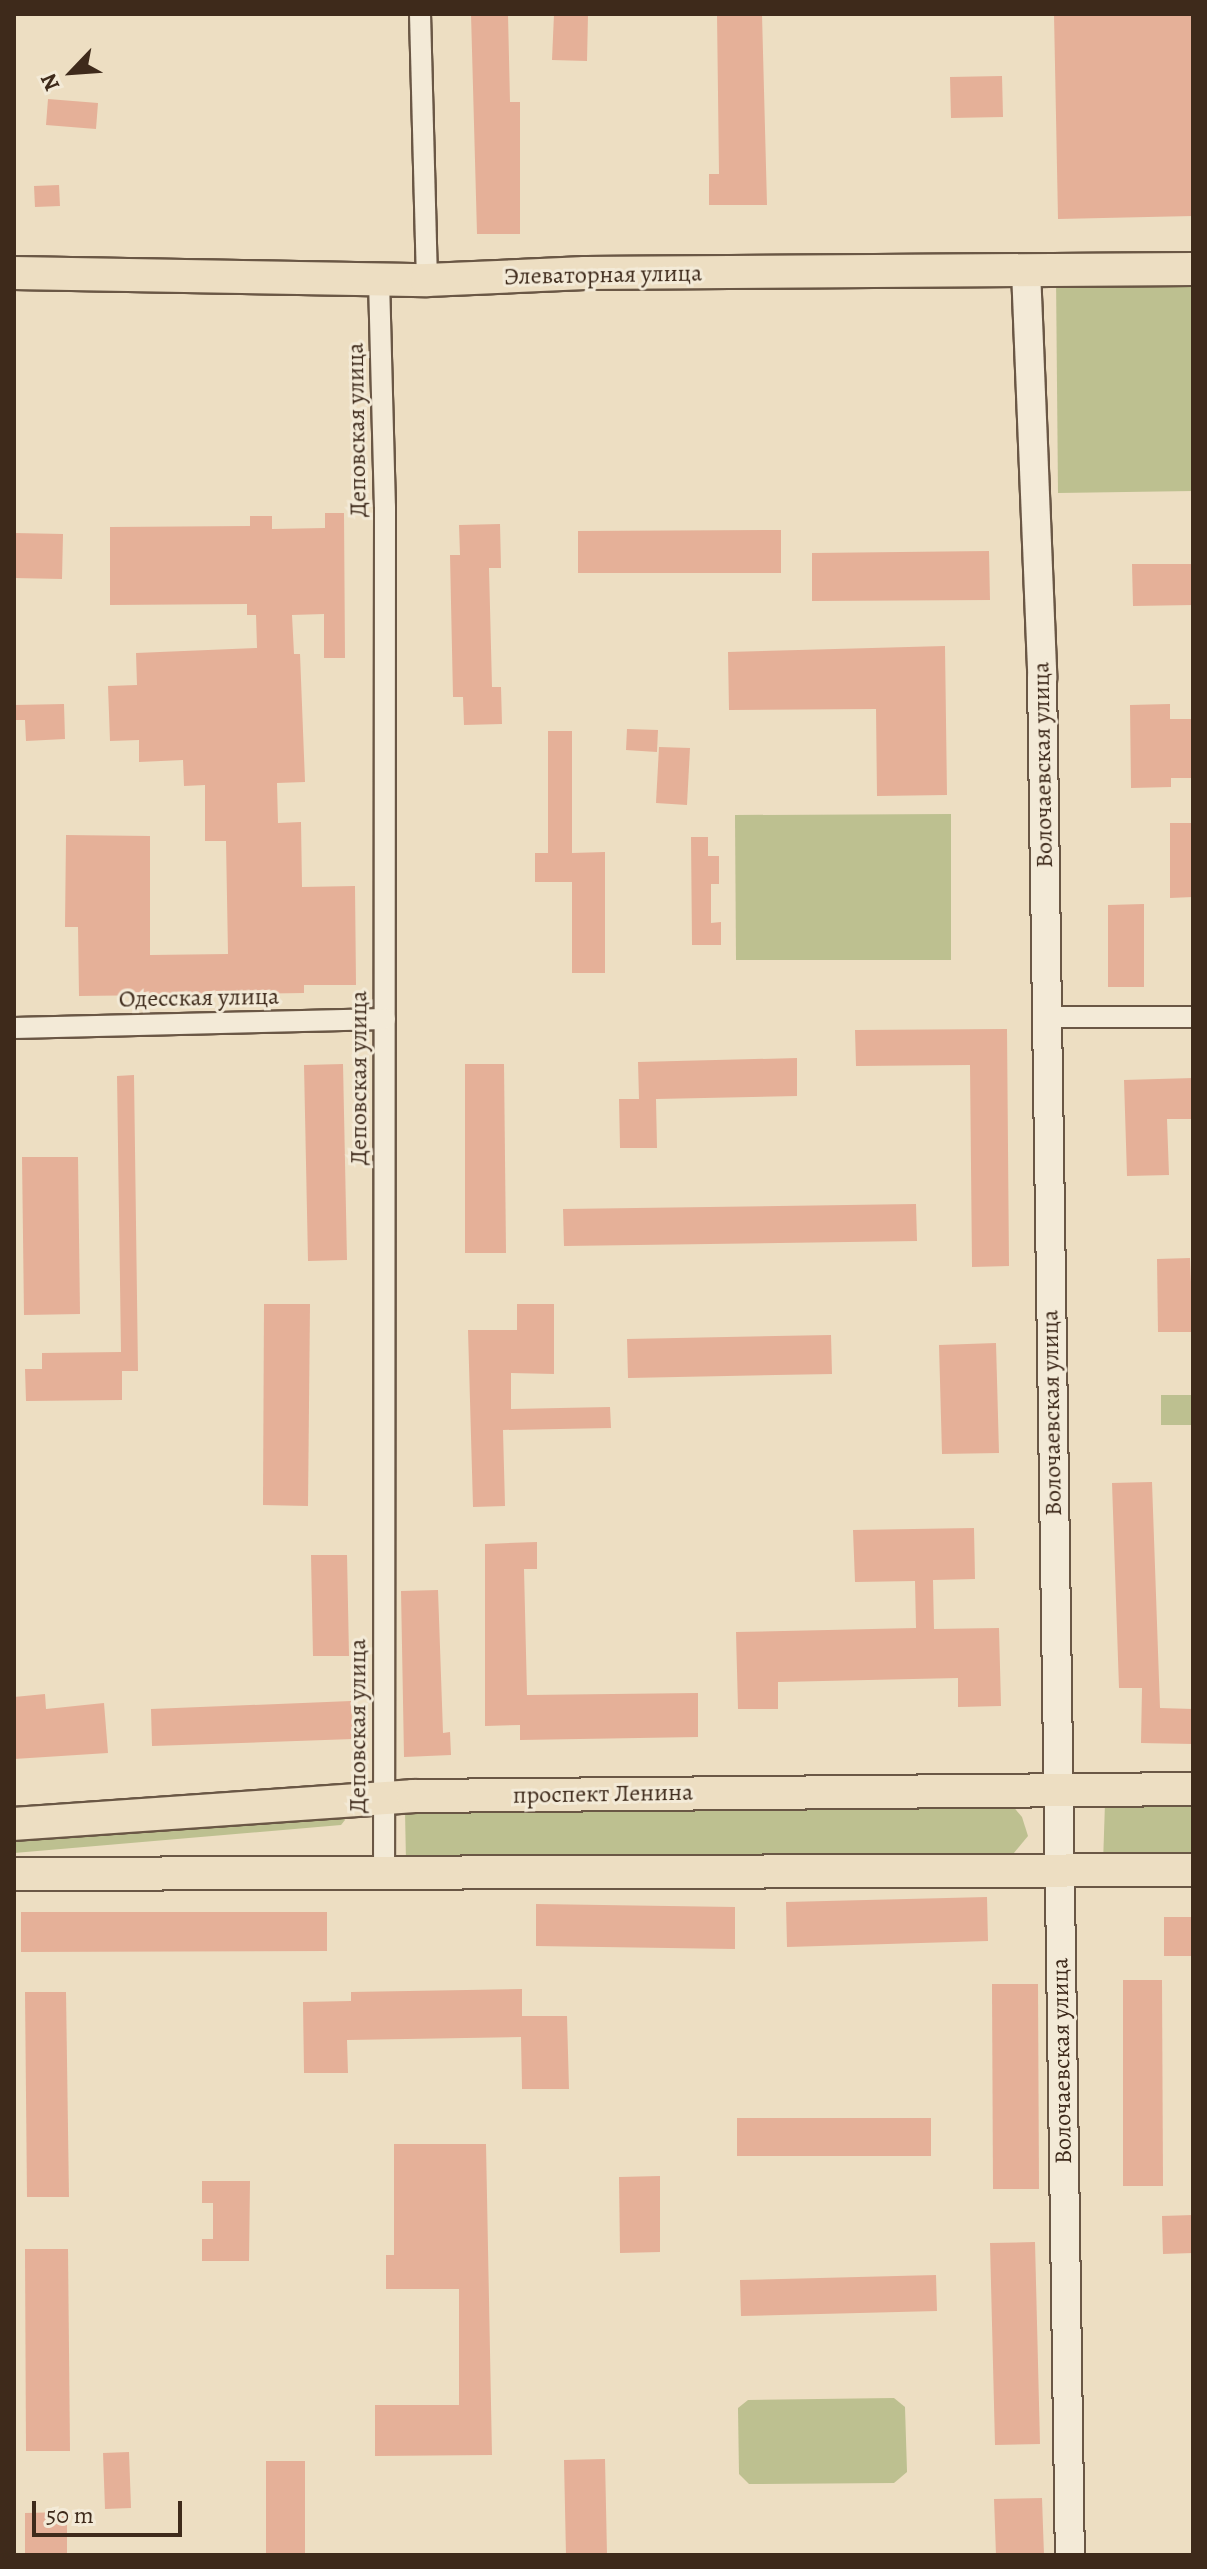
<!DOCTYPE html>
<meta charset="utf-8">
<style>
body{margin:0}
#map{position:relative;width:1207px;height:2569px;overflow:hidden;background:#eddec2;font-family:Alegreya,serif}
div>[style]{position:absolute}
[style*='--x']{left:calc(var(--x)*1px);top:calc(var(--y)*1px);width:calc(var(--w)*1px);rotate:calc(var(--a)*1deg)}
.green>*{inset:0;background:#bdc090}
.building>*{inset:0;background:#e5b098}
.roads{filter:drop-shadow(2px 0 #6a5745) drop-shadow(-2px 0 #6a5745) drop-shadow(0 2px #6a5745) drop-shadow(0 -2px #6a5745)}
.street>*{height:20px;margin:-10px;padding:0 10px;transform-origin:10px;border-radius:10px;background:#f3ead7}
.secondary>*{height:28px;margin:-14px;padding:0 14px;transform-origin:14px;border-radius:14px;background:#f3ead7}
.primary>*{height:32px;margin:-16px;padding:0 16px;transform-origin:16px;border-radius:16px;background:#eddec2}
span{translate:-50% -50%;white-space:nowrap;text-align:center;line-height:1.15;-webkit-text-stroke:6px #f3ead7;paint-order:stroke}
.street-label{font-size:24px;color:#3e2a1b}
.frame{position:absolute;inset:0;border:16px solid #3e2a1b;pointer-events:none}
.north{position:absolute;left:32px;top:32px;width:80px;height:80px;-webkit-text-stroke:6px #f3ead7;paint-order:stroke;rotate:245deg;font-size:22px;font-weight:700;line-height:32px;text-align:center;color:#3e2a1b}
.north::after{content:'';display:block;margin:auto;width:28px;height:36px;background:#3e2a1b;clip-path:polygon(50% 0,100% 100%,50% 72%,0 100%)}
.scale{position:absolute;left:32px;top:2501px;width:150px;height:36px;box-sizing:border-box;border:4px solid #3e2a1b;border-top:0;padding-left:10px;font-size:24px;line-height:28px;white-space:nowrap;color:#3e2a1b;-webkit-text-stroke:6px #f3ead7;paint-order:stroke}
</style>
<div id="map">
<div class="green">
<div style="clip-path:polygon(1193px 275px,1193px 491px,1058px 493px,1056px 276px)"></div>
<div style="clip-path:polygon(951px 814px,951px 960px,736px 960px,735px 815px)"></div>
<div style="clip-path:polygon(1161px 1395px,1193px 1395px,1193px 1425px,1161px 1425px)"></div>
<div style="clip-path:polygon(1105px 1803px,1193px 1803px,1193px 1863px,1103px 1864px)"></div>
<div style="clip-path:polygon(1011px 1804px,1022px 1817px,1028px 1836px,1009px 1859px,406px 1861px,405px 1811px)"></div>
<div style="clip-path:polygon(340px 1812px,345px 1820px,341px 1825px,14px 1853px,14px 1836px)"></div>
<div style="clip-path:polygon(894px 2398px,905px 2407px,907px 2472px,894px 2483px,749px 2484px,739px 2474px,738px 2408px,748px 2400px)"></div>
</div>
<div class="building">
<div style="clip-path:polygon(471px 14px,508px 14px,510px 102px,520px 102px,520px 234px,477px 234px)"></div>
<div style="clip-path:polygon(554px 14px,588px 14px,587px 61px,552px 60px)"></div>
<div style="clip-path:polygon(717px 14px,762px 14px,767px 205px,709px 205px,709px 174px,719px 174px)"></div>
<div style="clip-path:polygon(1054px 14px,1193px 14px,1193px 216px,1058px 219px)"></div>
<div style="clip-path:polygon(1002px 76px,1003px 117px,951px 118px,950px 77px)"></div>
<div style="clip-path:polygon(48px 99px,98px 103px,96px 129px,46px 125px)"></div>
<div style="clip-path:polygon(59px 185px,60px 206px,35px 207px,34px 186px)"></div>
<div style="clip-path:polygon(325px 513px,344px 513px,345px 658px,324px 658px,324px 614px,292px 615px,294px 654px,300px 654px,305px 782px,277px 783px,278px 823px,301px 822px,302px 887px,355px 886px,356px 985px,304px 985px,304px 993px,79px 996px,78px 927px,65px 927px,66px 835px,150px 836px,150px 955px,228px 954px,226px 841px,205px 841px,205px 785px,184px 786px,183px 760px,139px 762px,139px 740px,110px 741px,108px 686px,137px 685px,136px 653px,257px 648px,256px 615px,247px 615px,247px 604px,110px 605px,110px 527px,250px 526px,250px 516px,272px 516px,272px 529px,325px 528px)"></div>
<div style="clip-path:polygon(500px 524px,501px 568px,489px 568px,492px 687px,501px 687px,502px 724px,464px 725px,463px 697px,453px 697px,450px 555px,460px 555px,459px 525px)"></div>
<div style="clip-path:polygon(781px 530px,781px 573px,578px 573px,578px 531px)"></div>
<div style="clip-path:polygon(14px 533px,63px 534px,62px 579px,14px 578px)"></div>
<div style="clip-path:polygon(989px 551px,990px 600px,812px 601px,812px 553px)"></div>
<div style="clip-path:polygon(1132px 564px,1193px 564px,1193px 605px,1133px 606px)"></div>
<div style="clip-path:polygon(945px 646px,947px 795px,877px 796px,876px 709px,729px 710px,728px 652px)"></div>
<div style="clip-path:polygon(64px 704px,65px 739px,26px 741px,25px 720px,14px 720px,14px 705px)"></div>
<div style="clip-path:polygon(1170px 704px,1170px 719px,1193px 719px,1193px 778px,1171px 778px,1171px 787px,1131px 788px,1130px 705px)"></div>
<div style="clip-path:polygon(627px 729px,658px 730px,657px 752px,626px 750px)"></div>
<div style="clip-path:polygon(548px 731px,572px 731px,572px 853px,605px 852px,605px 973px,572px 973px,572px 882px,535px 882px,535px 853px,548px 853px)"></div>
<div style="clip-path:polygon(659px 747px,690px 748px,687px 805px,656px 803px)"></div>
<div style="clip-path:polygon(1170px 823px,1193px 823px,1193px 897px,1170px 898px)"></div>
<div style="clip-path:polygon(691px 837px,708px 837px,708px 856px,719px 856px,719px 884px,711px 884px,711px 923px,721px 922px,721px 945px,692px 945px)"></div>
<div style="clip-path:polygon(1144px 904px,1144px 987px,1108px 987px,1108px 905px)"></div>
<div style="clip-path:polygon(1007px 1029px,1009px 1266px,972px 1267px,970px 1065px,856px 1066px,855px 1030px)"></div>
<div style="clip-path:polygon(797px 1058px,797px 1096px,656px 1099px,657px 1148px,620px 1148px,619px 1099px,639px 1099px,638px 1062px)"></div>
<div style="clip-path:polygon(343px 1064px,347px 1260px,308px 1261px,304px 1065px)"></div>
<div style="clip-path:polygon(465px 1064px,504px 1064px,506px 1253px,465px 1253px)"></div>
<div style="clip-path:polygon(134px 1075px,138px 1371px,122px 1371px,122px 1400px,26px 1401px,25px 1369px,42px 1369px,42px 1353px,121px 1352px,117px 1076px)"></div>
<div style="clip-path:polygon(1193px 1078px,1193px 1119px,1167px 1119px,1169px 1175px,1127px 1176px,1124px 1080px)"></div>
<div style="clip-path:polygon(22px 1157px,78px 1157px,80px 1314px,24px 1315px)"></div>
<div style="clip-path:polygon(916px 1204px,917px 1241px,564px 1246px,563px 1209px)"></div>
<div style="clip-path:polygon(1190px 1258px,1193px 1332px,1158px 1332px,1157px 1259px)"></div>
<div style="clip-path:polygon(264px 1304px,310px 1304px,308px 1506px,263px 1505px)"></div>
<div style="clip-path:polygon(517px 1304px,554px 1304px,554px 1374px,511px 1373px,511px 1409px,610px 1407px,611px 1428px,503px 1430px,505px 1506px,473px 1507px,468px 1330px,517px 1330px)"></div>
<div style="clip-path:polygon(831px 1335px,832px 1374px,628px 1378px,627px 1339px)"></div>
<div style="clip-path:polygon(996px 1343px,999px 1453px,942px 1454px,939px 1345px)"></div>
<div style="clip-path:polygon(1152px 1482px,1160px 1708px,1193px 1709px,1193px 1744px,1141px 1743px,1142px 1688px,1119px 1688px,1112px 1483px)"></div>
<div style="clip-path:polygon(974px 1528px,975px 1579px,933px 1580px,934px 1629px,999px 1628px,1001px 1706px,958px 1707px,958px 1678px,778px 1682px,778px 1709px,738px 1709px,736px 1632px,916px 1628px,915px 1581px,855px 1582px,853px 1530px)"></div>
<div style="clip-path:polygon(537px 1542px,537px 1569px,524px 1569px,527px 1695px,698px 1693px,698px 1737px,520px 1740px,520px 1725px,485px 1726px,485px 1544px)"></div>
<div style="clip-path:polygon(311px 1555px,347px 1555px,349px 1656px,313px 1656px)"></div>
<div style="clip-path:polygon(438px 1590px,443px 1733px,450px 1732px,451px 1755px,404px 1757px,401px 1591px)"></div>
<div style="clip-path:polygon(45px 1694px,46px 1709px,104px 1703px,108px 1753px,14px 1759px,14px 1697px)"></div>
<div style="clip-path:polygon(351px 1701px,353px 1739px,152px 1746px,151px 1709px)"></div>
<div style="clip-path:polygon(987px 1897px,988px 1941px,787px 1947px,786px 1902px)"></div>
<div style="clip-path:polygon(536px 1904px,735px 1907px,735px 1949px,536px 1946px)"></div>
<div style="clip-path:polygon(21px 1912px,327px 1912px,327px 1951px,21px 1952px)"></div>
<div style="clip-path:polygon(1164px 1917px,1193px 1917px,1193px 1956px,1164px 1956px)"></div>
<div style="clip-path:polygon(1123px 1980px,1162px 1980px,1163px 2186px,1123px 2186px)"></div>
<div style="clip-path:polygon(992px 1984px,1038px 1984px,1039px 2189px,993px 2189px)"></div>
<div style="clip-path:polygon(522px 1989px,522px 2016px,567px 2016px,569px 2089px,522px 2089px,521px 2037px,347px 2040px,348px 2073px,304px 2073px,303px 2002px,351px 2001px,351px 1992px)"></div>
<div style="clip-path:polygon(25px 1992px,66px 1992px,69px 2197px,27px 2197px)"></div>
<div style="clip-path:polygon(737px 2118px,931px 2118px,931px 2156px,737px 2156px)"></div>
<div style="clip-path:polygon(394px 2144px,486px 2144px,492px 2455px,375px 2456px,375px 2405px,459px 2405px,459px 2289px,386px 2289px,386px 2255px,394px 2255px)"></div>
<div style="clip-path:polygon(660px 2176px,660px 2252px,620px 2253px,619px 2177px)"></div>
<div style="clip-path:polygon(202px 2181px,250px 2181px,249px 2261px,202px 2261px,202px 2239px,213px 2239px,213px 2203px,202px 2203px)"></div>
<div style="clip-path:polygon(1193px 2215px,1193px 2253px,1163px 2254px,1162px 2216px)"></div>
<div style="clip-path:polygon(1035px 2242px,1040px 2444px,995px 2445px,990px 2243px)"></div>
<div style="clip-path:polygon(25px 2249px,68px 2249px,70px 2451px,26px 2451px)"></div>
<div style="clip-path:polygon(936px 2275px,937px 2311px,741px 2316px,740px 2280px)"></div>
<div style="clip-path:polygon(129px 2452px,131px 2508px,105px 2509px,103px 2453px)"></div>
<div style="clip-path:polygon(605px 2459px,607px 2555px,566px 2555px,564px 2460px)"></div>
<div style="clip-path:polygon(266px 2461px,305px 2461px,305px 2555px,266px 2555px)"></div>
<div style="clip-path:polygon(1042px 2498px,1044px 2555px,996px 2555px,994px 2499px)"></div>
<div style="clip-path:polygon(67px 2512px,67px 2555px,25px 2555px,25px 2513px)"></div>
</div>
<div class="roads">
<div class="street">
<div style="--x:420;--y:14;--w:266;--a:88.5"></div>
<div style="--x:379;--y:280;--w:227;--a:88.5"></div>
<div style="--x:385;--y:507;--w:1369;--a:90.04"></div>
<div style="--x:1047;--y:1017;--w:146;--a:0"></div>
<div style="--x:14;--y:1028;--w:371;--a:-1.4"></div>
</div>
<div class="secondary">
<div style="--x:1026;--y:270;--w:407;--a:87.7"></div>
<div style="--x:1042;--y:677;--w:1878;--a:89.15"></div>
</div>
<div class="primary">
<div style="--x:14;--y:273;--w:413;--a:1"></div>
<div style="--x:427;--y:280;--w:158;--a:-2.5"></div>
<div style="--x:585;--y:273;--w:608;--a:-0.38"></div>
<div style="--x:14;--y:1824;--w:400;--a:-4"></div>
<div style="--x:413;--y:1796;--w:780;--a:-0.51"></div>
<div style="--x:14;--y:1874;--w:1179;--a:-0.19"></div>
</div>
</div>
<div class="street-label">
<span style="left:603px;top:275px;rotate:-1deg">Элеваторная улица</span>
<span style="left:357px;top:430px;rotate:-91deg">Деповская улица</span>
<span style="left:1043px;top:765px;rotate:-91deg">Волочаевская улица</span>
<span style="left:199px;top:998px;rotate:-1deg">Одесская улица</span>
<span style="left:359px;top:1078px;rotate:-90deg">Деповская улица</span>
<span style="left:1052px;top:1413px;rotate:-91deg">Волочаевская улица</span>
<span style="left:358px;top:1726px;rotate:-90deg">Деповская улица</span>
<span style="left:603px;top:1794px;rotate:-1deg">проспект Ленина</span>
<span style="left:1062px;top:2061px;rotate:-91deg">Волочаевская улица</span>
</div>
<div class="frame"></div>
<div class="north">N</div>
<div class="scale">50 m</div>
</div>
